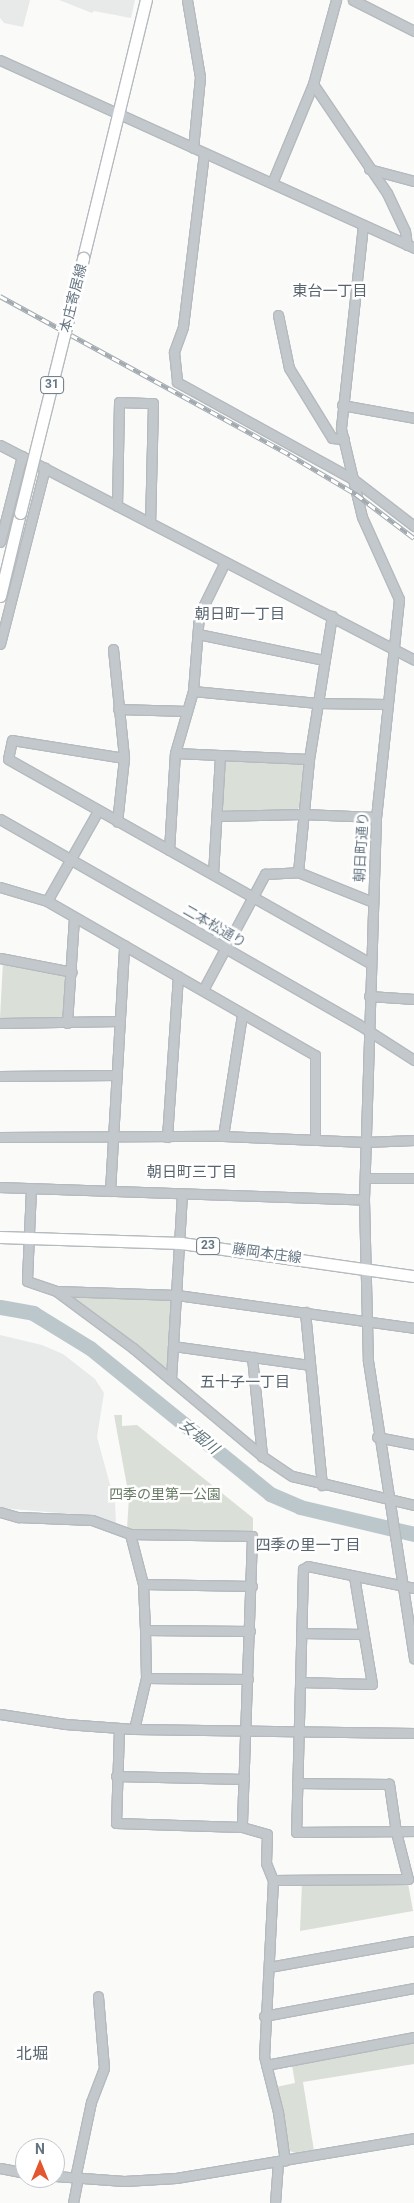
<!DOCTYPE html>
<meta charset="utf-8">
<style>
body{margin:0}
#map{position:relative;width:414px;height:2203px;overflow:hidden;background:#fafaf8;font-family:Roboto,"Noto Sans JP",sans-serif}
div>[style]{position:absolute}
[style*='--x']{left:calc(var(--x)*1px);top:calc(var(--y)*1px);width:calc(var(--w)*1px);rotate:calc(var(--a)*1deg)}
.built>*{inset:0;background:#e8e9e9}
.green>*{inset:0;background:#dadfd7}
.river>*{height:15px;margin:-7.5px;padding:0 7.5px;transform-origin:7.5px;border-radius:7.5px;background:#bbc7cb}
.roads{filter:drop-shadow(1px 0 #b5babe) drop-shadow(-1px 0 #b5babe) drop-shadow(0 1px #b5babe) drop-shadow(0 -1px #b5babe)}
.minor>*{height:9px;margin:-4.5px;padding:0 4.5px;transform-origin:4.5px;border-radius:4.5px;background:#c3c8cc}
.major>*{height:11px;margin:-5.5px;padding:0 5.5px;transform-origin:5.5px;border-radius:5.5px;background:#fff}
.rail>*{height:4.5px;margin-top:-2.25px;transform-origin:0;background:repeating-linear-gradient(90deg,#fff 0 8px,#a2aab0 0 16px);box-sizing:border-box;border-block:1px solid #a2aab0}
.bridges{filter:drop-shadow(1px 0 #b5babe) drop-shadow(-1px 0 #b5babe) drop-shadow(0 1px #b5babe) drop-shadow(0 -1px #b5babe)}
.major-bridge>*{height:11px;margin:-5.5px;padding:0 5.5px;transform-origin:5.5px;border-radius:5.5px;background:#fff}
span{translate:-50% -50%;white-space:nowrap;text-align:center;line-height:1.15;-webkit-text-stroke:5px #fff;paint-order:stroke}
.shield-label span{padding:1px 4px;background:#fff;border:1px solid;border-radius:4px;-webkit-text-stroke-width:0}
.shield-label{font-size:12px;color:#657683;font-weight:700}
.street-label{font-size:14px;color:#657683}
.park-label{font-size:14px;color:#687a64}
.neighbourhood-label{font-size:15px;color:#57646e}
.water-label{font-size:15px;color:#60757c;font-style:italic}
.quarter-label{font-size:16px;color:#57646e}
.north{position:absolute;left:15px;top:2138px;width:50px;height:50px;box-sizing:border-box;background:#fff;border:1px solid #c1c8cd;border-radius:50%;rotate:0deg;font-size:14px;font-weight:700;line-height:20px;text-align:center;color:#657683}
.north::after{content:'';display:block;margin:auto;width:18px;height:22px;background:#e4572e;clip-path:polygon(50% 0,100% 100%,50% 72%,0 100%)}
</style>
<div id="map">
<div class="built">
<div style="clip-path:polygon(0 0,30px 0,23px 27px,4px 23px,0 18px)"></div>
<div style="clip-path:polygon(59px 0,135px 0,131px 18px,94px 11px,92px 13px)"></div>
<div style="clip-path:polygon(0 1335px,42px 1345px,63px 1354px,95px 1379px,104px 1393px,97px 1437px,115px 1503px,116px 1524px,96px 1516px,0 1508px)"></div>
</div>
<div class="green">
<div style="clip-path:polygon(226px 759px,301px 764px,304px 767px,300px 806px,297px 810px,224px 813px,221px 811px)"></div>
<div style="clip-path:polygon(3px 962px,67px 976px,64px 1017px,0 1018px)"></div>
<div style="clip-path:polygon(76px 1294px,168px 1297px,171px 1300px,169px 1364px,165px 1369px,75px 1299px)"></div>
<div style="clip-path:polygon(114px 1415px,122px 1415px,122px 1426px,137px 1425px,253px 1518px,253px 1532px,127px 1529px,129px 1497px)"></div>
<div style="clip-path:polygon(302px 1883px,408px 1883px,413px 1911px,300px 1931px)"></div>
<div style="clip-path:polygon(414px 2043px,414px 2064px,303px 2082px,314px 2151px,297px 2154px,290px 2151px,276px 2087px,295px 2083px,292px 2065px)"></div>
</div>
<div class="river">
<div style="--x:0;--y:1307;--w:34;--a:10"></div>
<div style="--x:33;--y:1313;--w:67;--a:31.6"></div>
<div style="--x:90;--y:1348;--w:232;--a:39"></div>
<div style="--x:270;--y:1494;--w:33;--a:23"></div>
<div style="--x:300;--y:1507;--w:117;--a:13.3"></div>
</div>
<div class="roads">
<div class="minor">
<div style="--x:187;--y:0;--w:78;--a:80.4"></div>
<div style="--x:200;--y:77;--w:71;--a:95.6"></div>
<div style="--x:353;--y:0;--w:68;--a:26.9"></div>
<div style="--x:0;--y:60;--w:455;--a:24.4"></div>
<div style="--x:313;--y:84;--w:132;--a:55.8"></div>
<div style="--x:387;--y:193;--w:42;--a:64.7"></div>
<div style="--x:405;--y:231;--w:14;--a:82"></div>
<div style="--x:204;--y:153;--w:175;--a:96.9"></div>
<div style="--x:183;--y:327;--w:27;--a:110"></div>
<div style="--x:174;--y:352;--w:30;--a:84"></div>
<div style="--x:177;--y:382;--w:201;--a:28.9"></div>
<div style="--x:353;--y:479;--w:77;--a:37.6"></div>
<div style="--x:369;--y:169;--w:47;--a:14.9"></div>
<div style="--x:272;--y:183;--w:107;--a:-67.5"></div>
<div style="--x:313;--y:84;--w:87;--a:-74.7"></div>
<div style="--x:363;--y:225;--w:205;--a:96.2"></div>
<div style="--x:341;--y:429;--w:90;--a:76.6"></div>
<div style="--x:362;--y:517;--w:90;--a:65.7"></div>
<div style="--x:399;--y:599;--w:219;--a:96"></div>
<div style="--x:376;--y:817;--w:383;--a:91.8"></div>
<div style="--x:364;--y:1200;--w:161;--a:88.6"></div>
<div style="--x:368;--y:1361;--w:301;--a:81.2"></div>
<div style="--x:278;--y:315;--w:54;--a:78.3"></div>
<div style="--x:289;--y:368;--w:82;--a:58.4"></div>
<div style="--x:332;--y:438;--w:12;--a:5"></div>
<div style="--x:342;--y:405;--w:73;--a:10.2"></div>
<div style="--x:0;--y:445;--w:466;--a:27.4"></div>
<div style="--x:117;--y:506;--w:104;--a:-88.9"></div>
<div style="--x:119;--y:402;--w:34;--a:2"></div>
<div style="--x:153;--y:403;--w:120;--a:91.4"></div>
<div style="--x:0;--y:542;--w:89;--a:-75.7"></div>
<div style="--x:198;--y:634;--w:129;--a:11.7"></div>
<div style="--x:0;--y:644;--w:182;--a:-75.7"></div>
<div style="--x:113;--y:649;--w:110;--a:84.2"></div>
<div style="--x:124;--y:758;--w:64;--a:96.2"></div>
<div style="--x:193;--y:691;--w:125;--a:5.5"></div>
<div style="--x:317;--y:703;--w:69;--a:0.8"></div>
<div style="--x:118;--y:709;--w:69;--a:1.7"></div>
<div style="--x:175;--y:753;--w:134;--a:2.6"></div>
<div style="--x:124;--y:758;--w:113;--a:-170.9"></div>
<div style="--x:12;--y:740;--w:19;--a:102"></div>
<div style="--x:8;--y:759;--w:416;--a:29.4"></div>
<div style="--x:217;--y:816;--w:85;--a:-1.3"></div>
<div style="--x:302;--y:814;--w:74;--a:2.3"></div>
<div style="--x:0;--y:819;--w:413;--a:29.8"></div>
<div style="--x:358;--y:1024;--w:67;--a:32.7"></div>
<div style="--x:169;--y:850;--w:97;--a:-86.5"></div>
<div style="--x:175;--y:753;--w:65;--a:-73.8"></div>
<div style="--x:193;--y:691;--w:76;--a:-85.5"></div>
<div style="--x:199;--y:615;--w:59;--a:-63.9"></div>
<div style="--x:298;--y:872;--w:114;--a:-84.4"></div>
<div style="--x:309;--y:759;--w:145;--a:-80.9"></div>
<div style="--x:213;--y:874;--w:119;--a:-86.6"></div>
<div style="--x:0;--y:887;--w:49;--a:16.6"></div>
<div style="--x:47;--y:901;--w:309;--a:29.9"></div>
<div style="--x:315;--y:1055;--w:85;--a:90"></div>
<div style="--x:47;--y:901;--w:103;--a:-60.5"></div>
<div style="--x:0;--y:958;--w:73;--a:11"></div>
<div style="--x:203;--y:990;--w:132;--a:-61.9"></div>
<div style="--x:265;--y:874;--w:33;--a:-3"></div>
<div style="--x:298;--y:872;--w:81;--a:21.8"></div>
<div style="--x:369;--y:996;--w:45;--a:3.8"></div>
<div style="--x:0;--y:1023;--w:119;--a:-1"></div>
<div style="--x:67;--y:1023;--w:106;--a:-86.2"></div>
<div style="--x:0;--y:1076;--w:116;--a:-0.5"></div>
<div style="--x:223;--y:1136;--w:123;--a:-81.1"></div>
<div style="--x:0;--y:1137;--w:223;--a:-0.3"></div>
<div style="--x:223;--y:1136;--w:142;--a:2.4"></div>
<div style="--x:365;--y:1142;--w:49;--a:-2.3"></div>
<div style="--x:167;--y:1137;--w:161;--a:-86.1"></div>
<div style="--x:365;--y:1178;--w:49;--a:0"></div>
<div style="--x:0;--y:1187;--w:364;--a:2"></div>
<div style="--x:31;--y:1188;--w:93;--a:92.5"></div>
<div style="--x:27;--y:1281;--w:31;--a:19"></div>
<div style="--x:56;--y:1291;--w:121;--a:1.9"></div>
<div style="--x:177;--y:1295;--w:239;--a:7.9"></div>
<div style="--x:110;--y:1191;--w:246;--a:-86.7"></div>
<div style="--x:56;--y:1291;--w:96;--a:36.5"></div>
<div style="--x:133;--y:1348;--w:168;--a:39.9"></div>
<div style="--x:262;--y:1456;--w:36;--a:34"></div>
<div style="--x:292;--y:1476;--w:125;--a:13.4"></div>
<div style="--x:305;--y:1312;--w:174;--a:84.4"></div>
<div style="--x:173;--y:1346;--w:138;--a:7.9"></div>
<div style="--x:252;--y:1357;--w:100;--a:84.2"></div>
<div style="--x:171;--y:1379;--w:185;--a:-86.6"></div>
<div style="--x:377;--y:1437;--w:38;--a:11"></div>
<div style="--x:0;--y:1512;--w:19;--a:16"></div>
<div style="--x:18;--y:1517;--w:74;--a:2.3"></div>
<div style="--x:92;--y:1520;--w:40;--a:20.2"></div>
<div style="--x:130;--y:1534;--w:122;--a:0.9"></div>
<div style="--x:252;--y:1536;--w:291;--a:92"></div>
<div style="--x:130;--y:1534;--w:52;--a:75.4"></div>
<div style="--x:143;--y:1584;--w:46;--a:87.5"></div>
<div style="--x:145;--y:1630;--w:48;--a:88.8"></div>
<div style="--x:146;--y:1678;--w:52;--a:103.2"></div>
<div style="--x:143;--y:1584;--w:109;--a:1.1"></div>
<div style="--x:414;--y:1588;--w:108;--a:-168.3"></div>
<div style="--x:308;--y:1566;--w:6;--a:149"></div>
<div style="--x:303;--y:1569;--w:263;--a:91.5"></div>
<div style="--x:296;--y:1832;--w:118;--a:-0.5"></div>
<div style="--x:145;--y:1630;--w:105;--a:0.5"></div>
<div style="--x:301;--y:1633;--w:62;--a:0.9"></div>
<div style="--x:146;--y:1678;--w:102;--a:0.6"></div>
<div style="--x:300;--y:1682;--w:72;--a:1.6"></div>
<div style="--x:372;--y:1684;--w:109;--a:-99.5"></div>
<div style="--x:0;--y:1714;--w:66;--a:8.7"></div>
<div style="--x:65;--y:1724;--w:69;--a:4.1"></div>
<div style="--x:134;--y:1729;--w:280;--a:0.8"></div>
<div style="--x:119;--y:1728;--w:95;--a:91.8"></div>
<div style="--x:116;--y:1823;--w:126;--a:1.8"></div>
<div style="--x:242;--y:1827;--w:26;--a:16"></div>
<div style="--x:267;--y:1834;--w:29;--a:92"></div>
<div style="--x:266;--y:1863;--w:18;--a:68"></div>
<div style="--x:273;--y:1880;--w:176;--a:92.9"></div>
<div style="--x:264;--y:2056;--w:58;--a:76"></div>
<div style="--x:278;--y:2112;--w:49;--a:81.9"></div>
<div style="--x:116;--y:1776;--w:128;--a:1.3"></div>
<div style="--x:273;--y:1880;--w:135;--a:-0.4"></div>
<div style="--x:408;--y:1879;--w:49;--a:-104.3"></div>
<div style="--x:396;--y:1832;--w:49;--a:-98.3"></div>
<div style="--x:389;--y:1784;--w:92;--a:-179.4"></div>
<div style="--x:269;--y:1967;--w:147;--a:-10.2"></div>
<div style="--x:264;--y:2016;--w:153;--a:-10.6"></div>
<div style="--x:266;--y:2065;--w:151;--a:-10.7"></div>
<div style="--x:0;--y:2168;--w:25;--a:11"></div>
<div style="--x:55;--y:2176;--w:69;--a:4.1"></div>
<div style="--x:124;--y:2181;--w:52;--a:-3.3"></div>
<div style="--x:176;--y:2178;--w:241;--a:-9.5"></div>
<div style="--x:75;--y:2178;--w:78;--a:-78.1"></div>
<div style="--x:91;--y:2102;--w:36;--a:-69"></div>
<div style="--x:104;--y:2068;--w:72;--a:-94.8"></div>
<div style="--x:73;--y:2203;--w:25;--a:-79"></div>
<div style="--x:275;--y:2203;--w:41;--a:-85.8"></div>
</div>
<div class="major">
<div style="--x:83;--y:258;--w:266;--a:-76.3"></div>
<div style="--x:0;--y:596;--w:85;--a:-76.5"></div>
<div style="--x:0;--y:1237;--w:181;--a:1.9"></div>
<div style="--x:181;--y:1243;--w:235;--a:8.1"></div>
</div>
</div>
<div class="rail">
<div style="--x:0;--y:296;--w:331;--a:28.7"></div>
<div style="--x:290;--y:455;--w:77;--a:30.6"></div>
<div style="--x:356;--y:494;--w:73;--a:37.2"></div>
</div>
<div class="bridges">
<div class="major-bridge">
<div style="--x:20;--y:513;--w:263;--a:-76.1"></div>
</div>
</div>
<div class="shield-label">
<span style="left:52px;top:385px">31</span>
<span style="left:208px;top:1246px">23</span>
</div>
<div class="street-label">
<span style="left:73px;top:298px;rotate:-76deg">本庄寄居線</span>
<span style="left:361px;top:847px;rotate:-87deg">朝日町通り</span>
<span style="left:215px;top:926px;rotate:30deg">二本松通り</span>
<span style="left:267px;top:1253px;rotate:8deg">藤岡本庄線</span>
</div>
<div class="park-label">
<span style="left:165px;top:1494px">四季の里第一公園</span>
</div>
<div class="neighbourhood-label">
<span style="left:330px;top:292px">東台一丁目</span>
<span style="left:240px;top:615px">朝日町一丁目</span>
<span style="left:192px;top:1173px">朝日町三丁目</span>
<span style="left:245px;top:1383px">五十子一丁目</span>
<span style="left:308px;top:1546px">四季の里一丁目</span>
</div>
<div class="water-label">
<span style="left:199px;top:1437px;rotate:39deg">女堀川</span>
</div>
<div class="quarter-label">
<span style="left:32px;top:2054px">北堀</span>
</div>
<div class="north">N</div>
</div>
